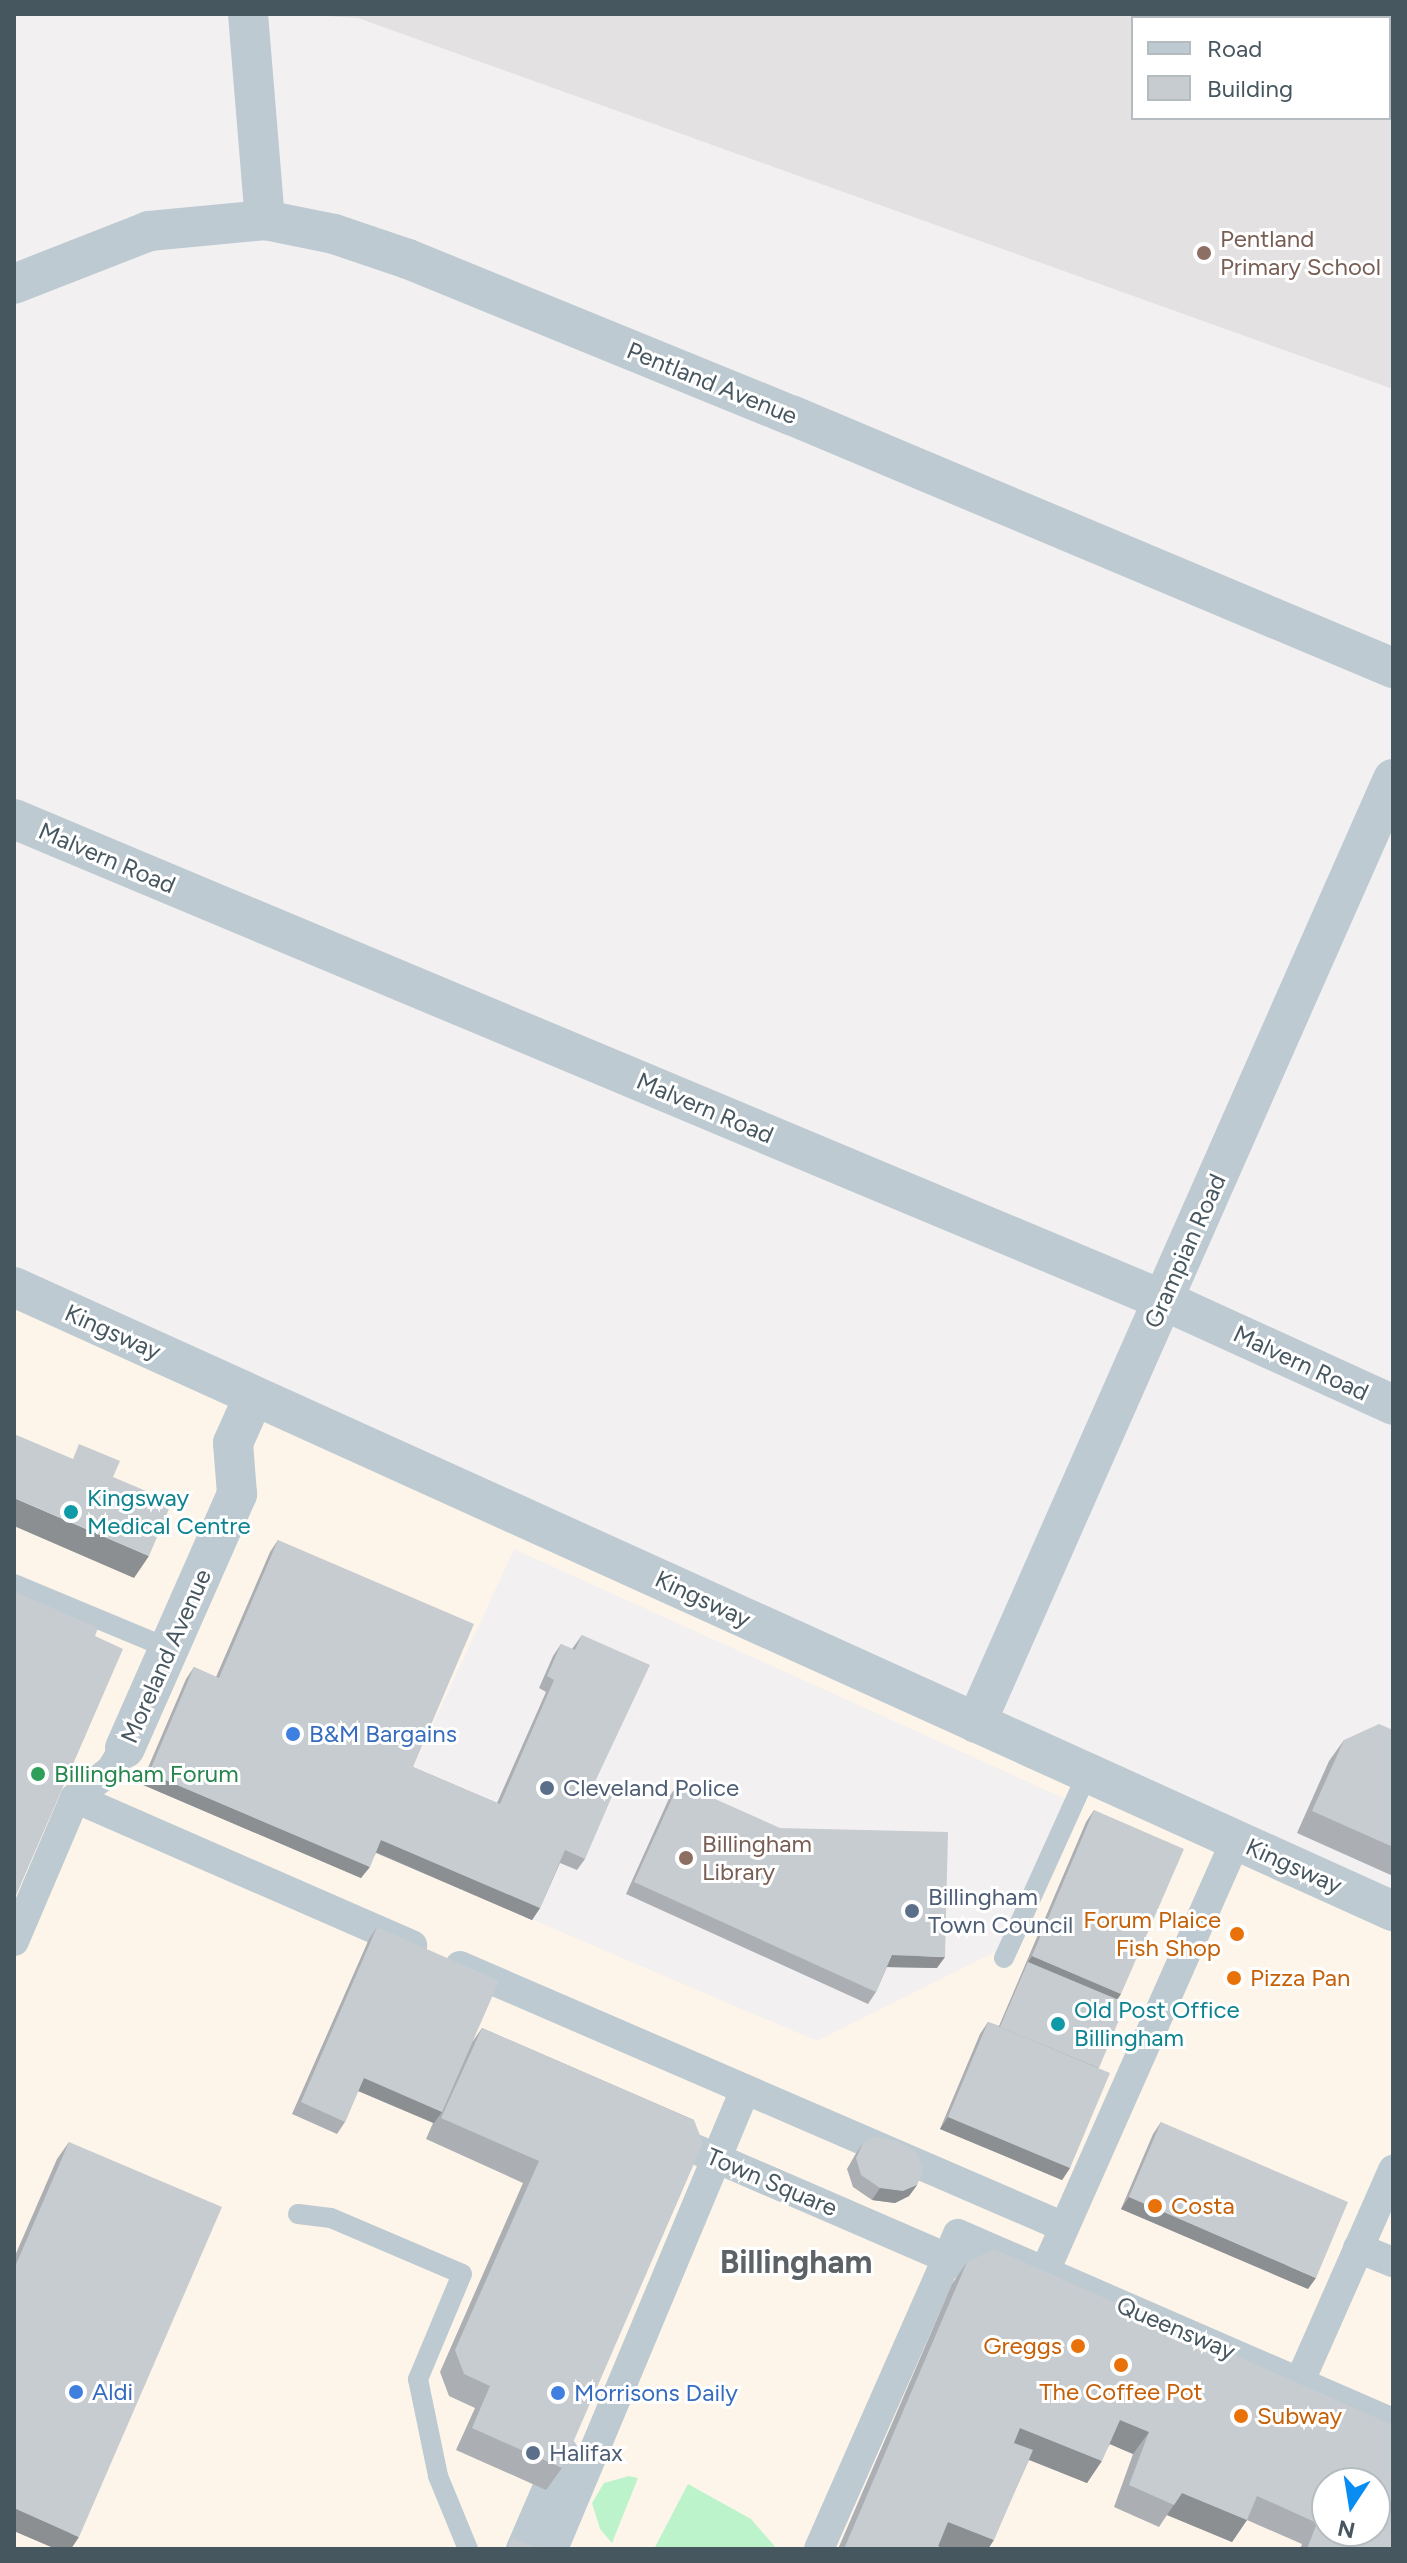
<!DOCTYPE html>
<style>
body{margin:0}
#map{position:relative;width:1407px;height:2563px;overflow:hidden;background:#f3f0f1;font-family:Figtree,sans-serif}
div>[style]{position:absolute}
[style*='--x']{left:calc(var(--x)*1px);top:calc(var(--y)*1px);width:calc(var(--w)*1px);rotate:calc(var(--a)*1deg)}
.commercial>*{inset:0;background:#fef5ea}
.education>*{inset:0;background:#e4e1e3}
.green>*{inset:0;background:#bcf3cb}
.service>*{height:20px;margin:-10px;padding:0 10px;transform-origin:10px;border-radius:10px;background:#bdcad1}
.pedestrian>*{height:30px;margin:-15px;padding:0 15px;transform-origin:15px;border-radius:15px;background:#bdcad1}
.minor>*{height:40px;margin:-20px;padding:0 20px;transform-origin:20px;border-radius:20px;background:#bdcad1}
.wall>*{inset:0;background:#abafb3}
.shaded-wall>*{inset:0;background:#8b8f92}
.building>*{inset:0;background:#c7ccd0}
.dots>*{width:22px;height:22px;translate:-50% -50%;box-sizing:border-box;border:4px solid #fff;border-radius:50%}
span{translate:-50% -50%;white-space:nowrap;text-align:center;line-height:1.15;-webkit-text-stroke:6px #fff;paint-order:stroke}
.education-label{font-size:24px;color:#785e54}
.left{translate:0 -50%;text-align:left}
.street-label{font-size:24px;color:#475760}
.culture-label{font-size:24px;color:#0d838f}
.shop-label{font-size:24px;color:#366cbe}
.leisure-label{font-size:24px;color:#27864d}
.service-label{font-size:24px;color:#4e5e75}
.food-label{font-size:24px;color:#c56008}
.right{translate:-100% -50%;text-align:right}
.district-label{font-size:32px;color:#5c6266;font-weight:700}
.frame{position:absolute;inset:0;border:16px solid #475760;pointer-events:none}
.legend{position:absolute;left:1131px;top:16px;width:260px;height:104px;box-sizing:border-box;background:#fff;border:2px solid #b5bcbf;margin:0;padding:10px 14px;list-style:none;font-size:24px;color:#475760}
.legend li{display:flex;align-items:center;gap:16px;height:40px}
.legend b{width:40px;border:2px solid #b5bcbf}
.north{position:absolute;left:1311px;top:2467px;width:80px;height:80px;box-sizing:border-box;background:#fff;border:2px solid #b5bcbf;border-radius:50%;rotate:192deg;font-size:22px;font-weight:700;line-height:32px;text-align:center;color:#475760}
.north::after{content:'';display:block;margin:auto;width:28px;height:36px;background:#0a8df3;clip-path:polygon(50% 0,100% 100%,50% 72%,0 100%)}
</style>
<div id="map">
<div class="commercial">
<div style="clip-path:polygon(evenodd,14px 1267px,1393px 1915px,1393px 2549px,14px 2549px,14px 1267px,514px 1549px,1068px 1800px,1001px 1949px,817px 2041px,374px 1852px,514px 1549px,14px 1267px,1327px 2483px,1375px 2483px,1375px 2531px,1327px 2531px,1327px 2483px)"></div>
</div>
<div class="education">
<div style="clip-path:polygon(evenodd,294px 14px,1393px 14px,1393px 389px,358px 18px,294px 14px,1133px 18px,1389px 18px,1389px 118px,1133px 118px,1133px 18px)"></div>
</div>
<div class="green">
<div style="clip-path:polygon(629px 2476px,638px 2478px,612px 2543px,600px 2529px,592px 2503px,604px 2483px)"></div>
<div style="clip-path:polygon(688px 2484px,751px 2519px,777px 2549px,654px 2549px)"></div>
</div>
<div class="service">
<div style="--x:14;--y:1584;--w:169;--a:22.6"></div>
<div style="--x:1004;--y:1958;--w:204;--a:-65.7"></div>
<div style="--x:298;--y:2214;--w:33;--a:7"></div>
<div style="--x:331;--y:2218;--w:142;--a:23.1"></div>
<div style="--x:462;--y:2274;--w:114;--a:112.7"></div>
<div style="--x:418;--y:2379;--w:99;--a:78.3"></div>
<div style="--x:438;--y:2476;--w:79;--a:67.7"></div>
</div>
<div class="pedestrian">
<div style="--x:75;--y:1798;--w:368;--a:23.6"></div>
<div style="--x:14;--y:1941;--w:155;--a:-66.9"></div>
<div style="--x:75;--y:1798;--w:46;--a:-37.9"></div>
<div style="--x:111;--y:1770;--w:26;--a:-58"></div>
<div style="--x:460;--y:1966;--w:658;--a:23.37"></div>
<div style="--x:679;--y:2142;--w:309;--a:23.4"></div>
<div style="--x:1358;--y:2248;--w:38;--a:22"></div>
<div style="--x:1045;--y:2271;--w:471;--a:-66.1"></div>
<div style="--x:1300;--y:2381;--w:231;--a:-66.2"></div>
<div style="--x:521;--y:2549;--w:106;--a:-66.6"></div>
<div style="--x:553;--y:2549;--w:497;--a:-67.3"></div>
<div style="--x:819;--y:2549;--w:344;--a:-66.2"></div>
<div style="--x:958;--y:2234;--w:474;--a:23.5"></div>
</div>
<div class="minor">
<div style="--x:248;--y:14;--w:207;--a:85.3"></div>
<div style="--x:14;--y:284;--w:145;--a:-21.4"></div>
<div style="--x:149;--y:231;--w:117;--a:-5.4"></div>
<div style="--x:265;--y:220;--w:70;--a:11.5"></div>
<div style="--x:334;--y:234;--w:78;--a:18.7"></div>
<div style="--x:408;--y:259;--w:414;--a:22.2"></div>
<div style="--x:791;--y:415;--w:653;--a:22.8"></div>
<div style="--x:14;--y:819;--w:1246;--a:22.72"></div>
<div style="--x:1163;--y:1300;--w:253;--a:24.5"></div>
<div style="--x:14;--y:1287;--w:1514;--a:24.35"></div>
<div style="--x:976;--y:1723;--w:1032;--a:-66.17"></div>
<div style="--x:125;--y:1748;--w:278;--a:-66.2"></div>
<div style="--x:237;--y:1494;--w:51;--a:-94.5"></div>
<div style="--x:233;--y:1443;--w:51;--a:-65.9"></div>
</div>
<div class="wall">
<div style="clip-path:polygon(278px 1540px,413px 1767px,497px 1803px,546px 1692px,539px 1688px,553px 1656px,561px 1644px,572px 1649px,582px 1635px,593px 1786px,585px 1859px,577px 1870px,560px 1863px,540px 1908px,532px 1920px,376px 1853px,361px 1878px,141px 1784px,186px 1679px,194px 1667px,216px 1677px,270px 1552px)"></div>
<div style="clip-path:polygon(1393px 1730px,1393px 1876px,1297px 1833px,1329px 1761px,1344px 1740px)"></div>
<div style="clip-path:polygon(679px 1783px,937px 1968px,887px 1967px,876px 1992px,868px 2004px,626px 1894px,671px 1794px)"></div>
<div style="clip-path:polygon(1094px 1810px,1121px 1994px,1117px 1999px,1070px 2168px,1062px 2180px,940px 2129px,980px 2034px,988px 2022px,999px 2026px,1086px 1822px)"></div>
<div style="clip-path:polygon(377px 1927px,473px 2041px,482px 2028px,694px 2120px,562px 2468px,546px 2490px,456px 2450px,475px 2408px,449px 2396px,440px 2372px,523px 2183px,426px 2139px,433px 2123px,358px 2091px,345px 2122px,337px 2134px,292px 2114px,369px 1939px)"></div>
<div style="clip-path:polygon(1161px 2122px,1308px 2289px,1121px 2209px,1153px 2134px)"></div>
<div style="clip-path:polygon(69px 2142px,71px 2549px,56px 2549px,14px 2531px,14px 2258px,57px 2159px)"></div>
<div style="clip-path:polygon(863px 2143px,917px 2185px,909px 2196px,895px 2203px,872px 2200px,853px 2187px,847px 2169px,855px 2155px)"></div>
<div style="clip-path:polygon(967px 2262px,1393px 2549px,1300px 2549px,1302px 2544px,1247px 2520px,1232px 2542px,1167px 2515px,1159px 2527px,1114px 2507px,1133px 2454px,1110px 2444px,1087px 2483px,1029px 2460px,988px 2549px,945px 2549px,938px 2546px,937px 2549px,838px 2549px,952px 2284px)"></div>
</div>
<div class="shaded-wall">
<div style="clip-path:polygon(14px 1498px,149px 1556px,134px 1578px,14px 1526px)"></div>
<div style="clip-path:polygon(149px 1773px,370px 1867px,361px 1878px,141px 1784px)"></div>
<div style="clip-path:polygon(381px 1840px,540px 1908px,532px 1920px,373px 1851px)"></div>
<div style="clip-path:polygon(892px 1955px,945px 1957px,937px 1968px,884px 1967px)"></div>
<div style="clip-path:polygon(1032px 1956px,1121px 1994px,1113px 2006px,1028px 1962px)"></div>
<div style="clip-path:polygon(364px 2078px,442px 2112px,434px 2123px,356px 2090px)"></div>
<div style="clip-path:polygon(948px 2117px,1070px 2168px,1062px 2180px,940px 2129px)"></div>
<div style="clip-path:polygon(917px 2185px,909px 2196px,895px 2203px,872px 2200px,880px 2188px)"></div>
<div style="clip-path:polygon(1129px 2197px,1316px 2278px,1308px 2289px,1121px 2209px)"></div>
<div style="clip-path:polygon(1120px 2420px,1149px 2432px,1133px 2454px,1105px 2442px)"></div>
<div style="clip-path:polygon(1020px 2428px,1102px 2461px,1087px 2483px,1005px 2450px)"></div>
<div style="clip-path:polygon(1182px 2493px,1247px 2520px,1232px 2542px,1167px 2515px)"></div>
<div style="clip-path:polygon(14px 2508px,79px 2537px,71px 2549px,56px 2549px,14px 2531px)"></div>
<div style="clip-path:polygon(948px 2522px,994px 2540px,988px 2549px,945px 2549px,933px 2544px)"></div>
</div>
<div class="building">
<div style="clip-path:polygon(14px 1434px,73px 1459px,79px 1444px,120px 1461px,113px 1477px,172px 1502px,149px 1556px,14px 1498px)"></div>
<div style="clip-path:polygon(278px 1540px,474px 1624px,413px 1767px,500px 1804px,554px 1680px,547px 1676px,561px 1644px,575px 1650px,582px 1635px,650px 1665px,593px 1786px,613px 1794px,585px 1859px,565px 1850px,540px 1908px,381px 1840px,370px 1867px,149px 1773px,194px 1667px,219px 1678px)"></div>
<div style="clip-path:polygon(14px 1591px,98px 1628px,95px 1636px,123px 1649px,14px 1900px)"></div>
<div style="clip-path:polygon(1379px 1724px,1393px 1730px,1393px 1847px,1312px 1811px,1344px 1740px)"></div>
<div style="clip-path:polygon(679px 1783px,780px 1828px,948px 1832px,945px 1957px,892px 1955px,876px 1992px,634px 1882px)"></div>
<div style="clip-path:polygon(1094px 1810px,1184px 1849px,1121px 1994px,1032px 1956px)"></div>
<div style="clip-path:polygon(377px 1927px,499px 1981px,442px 2112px,364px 2078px,345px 2122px,301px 2102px)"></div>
<div style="clip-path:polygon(1028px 1962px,1126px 2003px,1099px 2068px,1000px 2027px)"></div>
<div style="clip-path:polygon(988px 2022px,1110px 2073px,1070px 2168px,948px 2117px)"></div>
<div style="clip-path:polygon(482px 2028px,694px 2120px,703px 2143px,562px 2468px,472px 2428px,490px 2386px,464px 2374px,455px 2350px,539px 2161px,441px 2118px)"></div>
<div style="clip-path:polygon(1161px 2122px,1348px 2202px,1316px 2278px,1129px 2197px)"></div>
<div style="clip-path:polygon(874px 2136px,900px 2142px,918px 2154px,923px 2171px,917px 2185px,903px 2191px,880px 2188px,861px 2175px,856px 2158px,863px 2143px)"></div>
<div style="clip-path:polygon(69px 2142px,222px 2207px,79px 2537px,14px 2508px,14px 2269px)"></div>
<div style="clip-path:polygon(evenodd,994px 2249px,1393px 2425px,1393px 2549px,1307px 2549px,1317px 2523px,1257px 2496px,1247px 2520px,1182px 2493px,1174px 2505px,1129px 2485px,1149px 2432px,1120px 2420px,1102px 2461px,1020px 2428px,1014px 2443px,1033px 2450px,994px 2540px,948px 2522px,937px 2549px,844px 2549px,967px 2262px,994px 2249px,1327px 2483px,1375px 2483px,1375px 2531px,1327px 2531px,1327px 2483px)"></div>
<div style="clip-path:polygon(512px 2538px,539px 2549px,508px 2549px)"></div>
</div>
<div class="dots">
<div style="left:1204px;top:253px;background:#8d6e63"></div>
<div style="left:71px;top:1512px;background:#0f9aa8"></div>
<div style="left:293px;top:1734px;background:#3f7fe0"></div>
<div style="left:38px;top:1774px;background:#2e9e5b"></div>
<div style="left:547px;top:1788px;background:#5c6f8a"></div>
<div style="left:686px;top:1858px;background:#8d6e63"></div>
<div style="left:912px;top:1911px;background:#5c6f8a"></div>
<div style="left:1237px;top:1934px;background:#e8710a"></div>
<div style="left:1234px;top:1978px;background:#e8710a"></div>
<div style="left:1058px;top:2024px;background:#0f9aa8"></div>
<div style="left:1155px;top:2206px;background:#e8710a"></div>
<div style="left:1078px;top:2346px;background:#e8710a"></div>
<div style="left:1121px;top:2365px;background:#e8710a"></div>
<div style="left:76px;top:2392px;background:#3f7fe0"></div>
<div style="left:558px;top:2393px;background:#3f7fe0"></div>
<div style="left:1241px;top:2416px;background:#e8710a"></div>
<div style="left:533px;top:2453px;background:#5c6f8a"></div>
</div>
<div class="education-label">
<span class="left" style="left:1220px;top:253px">Pentland<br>Primary School</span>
<span class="left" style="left:702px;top:1858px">Billingham<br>Library</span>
</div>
<div class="street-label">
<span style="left:712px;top:383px;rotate:22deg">Pentland Avenue</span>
<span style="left:107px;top:858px;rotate:23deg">Malvern Road</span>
<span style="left:705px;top:1108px;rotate:23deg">Malvern Road</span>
<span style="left:1185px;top:1251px;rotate:-66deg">Grampian Road</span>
<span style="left:113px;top:1332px;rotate:24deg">Kingsway</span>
<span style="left:1301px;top:1363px;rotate:25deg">Malvern Road</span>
<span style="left:703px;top:1599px;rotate:25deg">Kingsway</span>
<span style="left:166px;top:1656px;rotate:-66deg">Moreland Avenue</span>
<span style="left:1294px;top:1866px;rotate:24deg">Kingsway</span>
<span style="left:772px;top:2182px;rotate:23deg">Town Square</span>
<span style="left:1176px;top:2328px;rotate:23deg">Queensway</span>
</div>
<div class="culture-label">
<span class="left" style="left:87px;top:1512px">Kingsway<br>Medical Centre</span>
<span class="left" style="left:1074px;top:2024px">Old Post Office<br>Billingham</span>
</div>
<div class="shop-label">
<span class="left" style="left:309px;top:1734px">B&amp;M Bargains</span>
<span class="left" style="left:92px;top:2392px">Aldi</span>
<span class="left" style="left:574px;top:2393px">Morrisons Daily</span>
</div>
<div class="leisure-label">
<span class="left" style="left:54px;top:1774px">Billingham Forum</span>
</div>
<div class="service-label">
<span class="left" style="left:563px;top:1788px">Cleveland Police</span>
<span class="left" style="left:928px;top:1911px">Billingham<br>Town Council</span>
<span class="left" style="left:549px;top:2453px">Halifax</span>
</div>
<div class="food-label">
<span class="right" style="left:1221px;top:1934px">Forum Plaice<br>Fish Shop</span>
<span class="left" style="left:1250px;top:1978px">Pizza Pan</span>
<span class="left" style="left:1171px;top:2206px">Costa</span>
<span class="right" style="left:1062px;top:2346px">Greggs</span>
<span style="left:1121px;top:2392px">The Coffee Pot</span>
<span class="left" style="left:1257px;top:2416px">Subway</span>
</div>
<div class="district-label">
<span style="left:796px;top:2262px">Billingham</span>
</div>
<div class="frame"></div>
<ul class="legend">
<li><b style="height:10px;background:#bdcad1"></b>Road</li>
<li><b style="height:22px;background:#c7ccd0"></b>Building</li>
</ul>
<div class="north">N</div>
</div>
